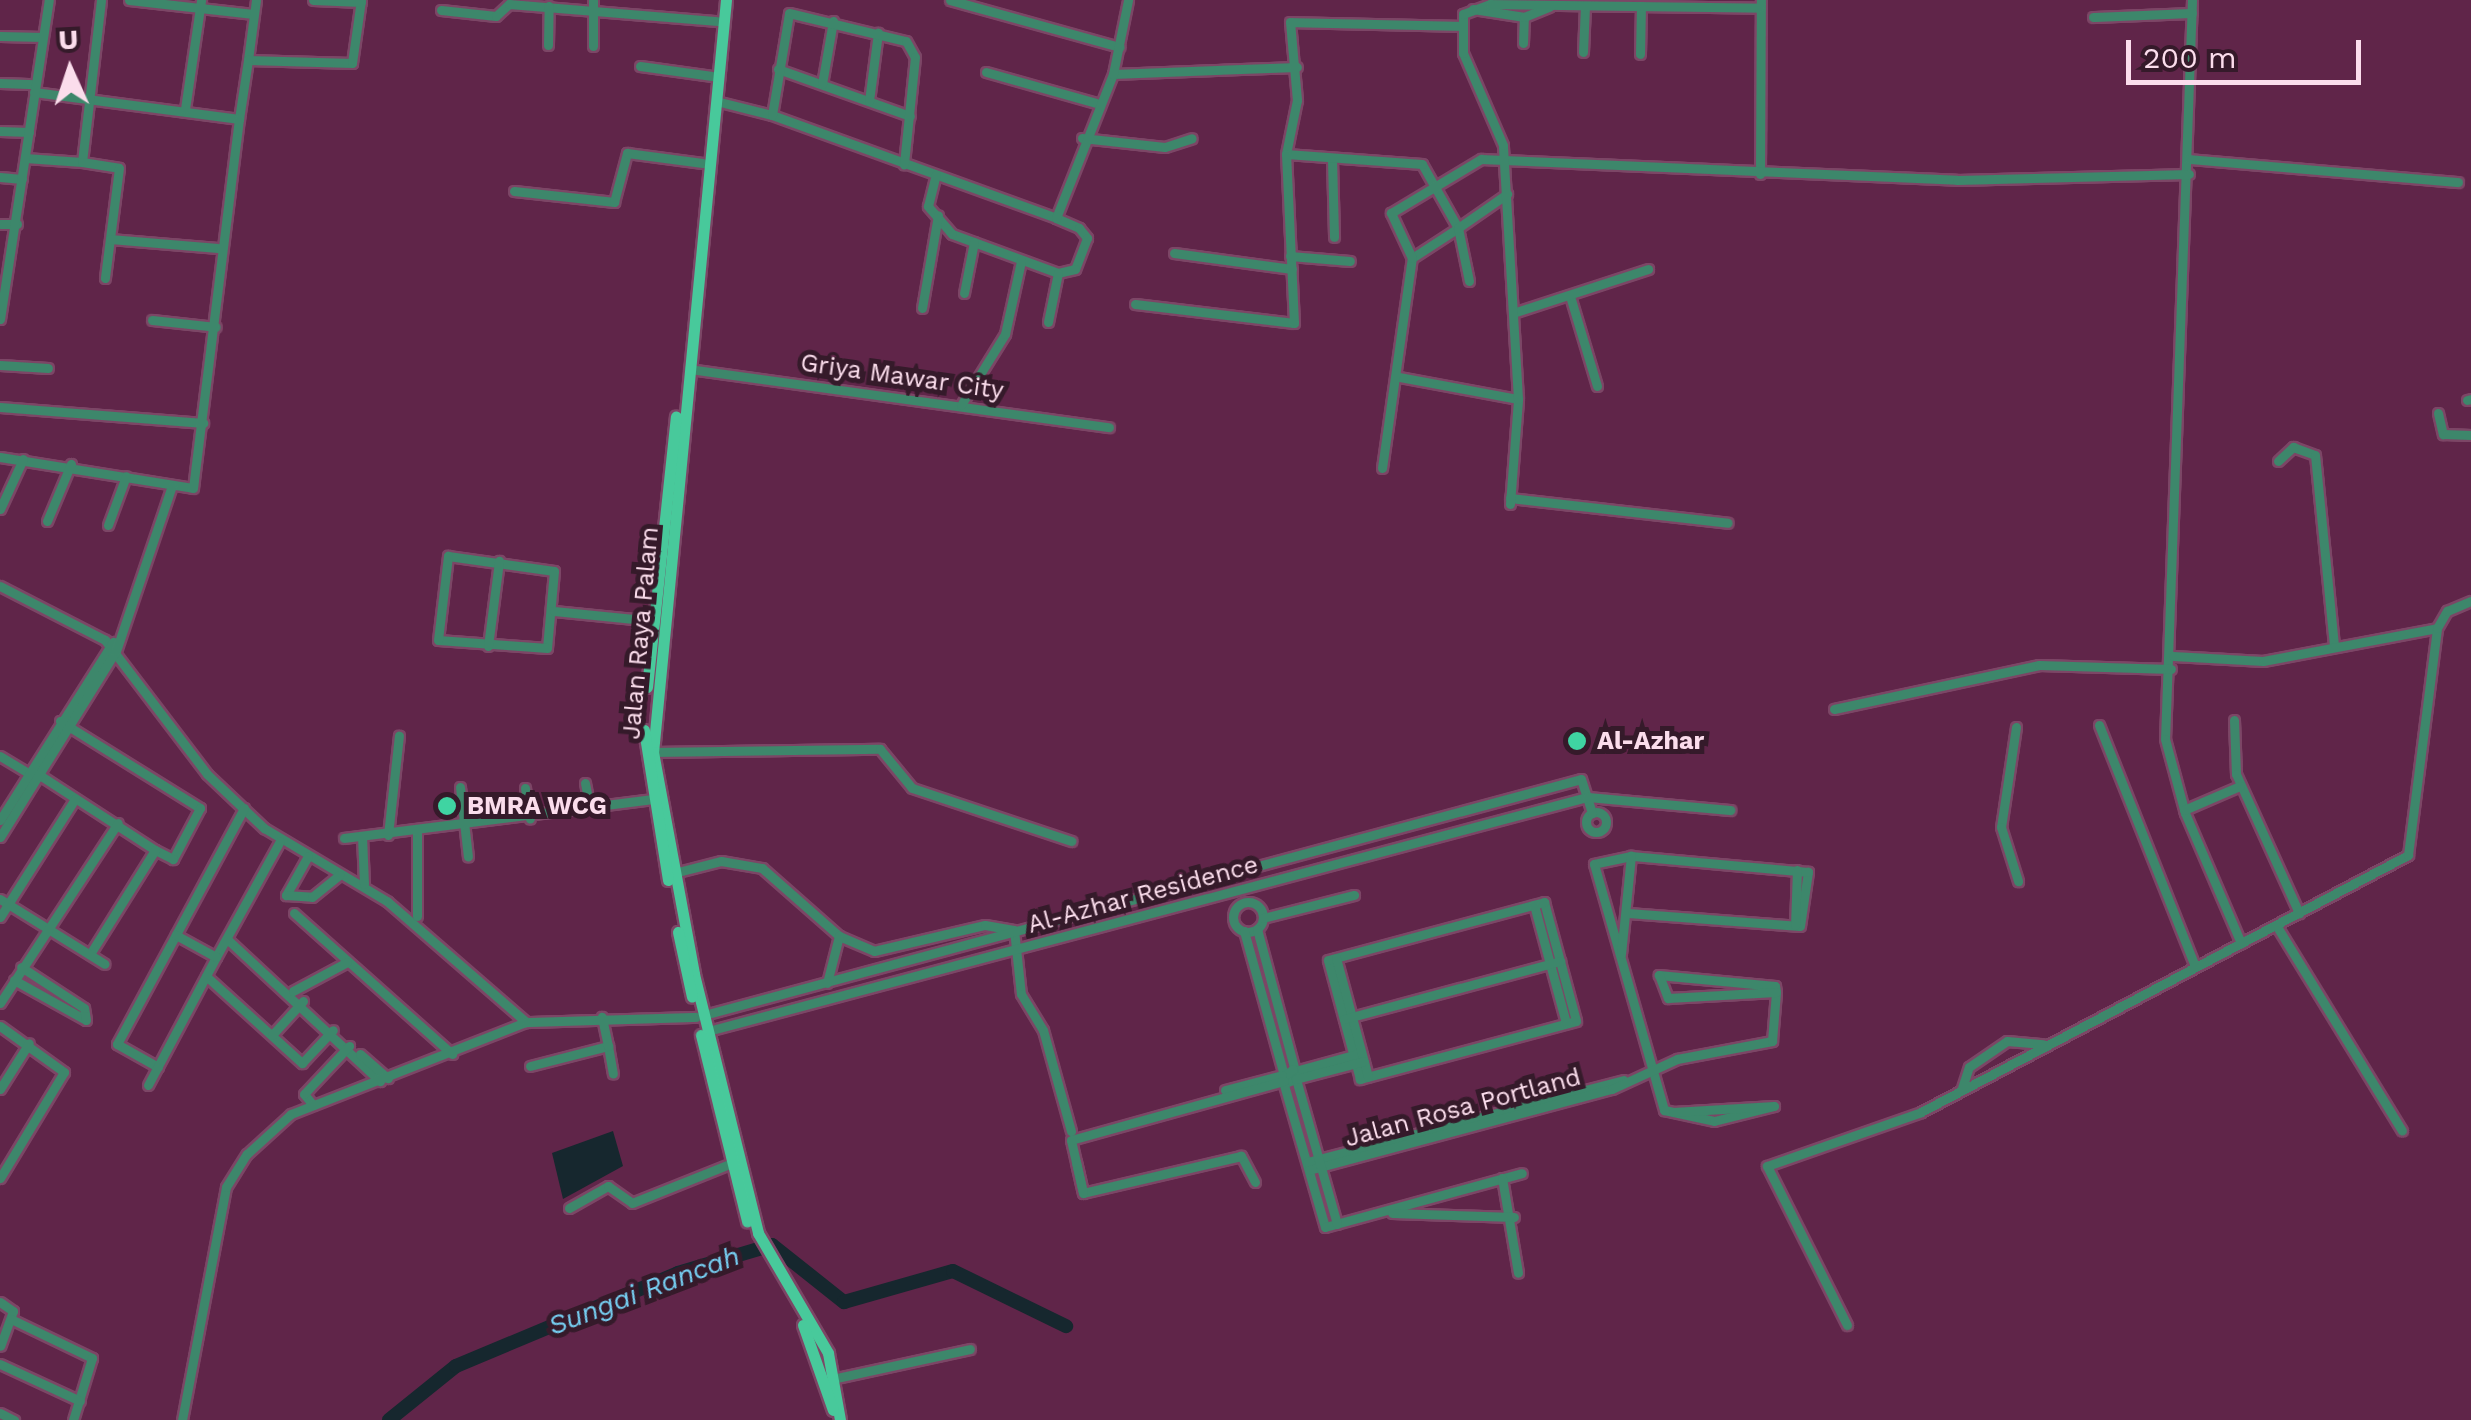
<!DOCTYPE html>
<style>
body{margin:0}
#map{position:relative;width:2471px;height:1420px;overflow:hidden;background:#602549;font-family:"Work Sans",sans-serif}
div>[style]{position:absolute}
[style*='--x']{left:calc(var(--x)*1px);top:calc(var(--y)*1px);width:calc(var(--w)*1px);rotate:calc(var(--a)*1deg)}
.water>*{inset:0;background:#16272e}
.river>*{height:14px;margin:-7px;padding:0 7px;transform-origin:7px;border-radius:7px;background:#16272e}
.roads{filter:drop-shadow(2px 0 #7c4666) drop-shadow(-2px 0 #7c4666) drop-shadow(0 2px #7c4666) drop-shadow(0 -2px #7c4666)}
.minor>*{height:9px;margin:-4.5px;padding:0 4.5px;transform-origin:4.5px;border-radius:4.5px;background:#3d876b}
.minor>.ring{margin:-4.5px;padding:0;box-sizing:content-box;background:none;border:9px solid #3d876b;border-radius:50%}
.major>*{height:11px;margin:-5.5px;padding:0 5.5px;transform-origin:5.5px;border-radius:5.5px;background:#48c99b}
.dots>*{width:28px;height:28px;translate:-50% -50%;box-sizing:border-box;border:5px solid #351a2a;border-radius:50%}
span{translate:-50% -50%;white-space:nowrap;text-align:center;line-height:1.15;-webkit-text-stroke:10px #351a2a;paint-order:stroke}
.street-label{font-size:25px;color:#fbddec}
.poi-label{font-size:25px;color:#fbddec;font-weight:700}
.left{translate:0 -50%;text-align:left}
.water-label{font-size:28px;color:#76cef1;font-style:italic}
.north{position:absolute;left:20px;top:20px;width:100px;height:100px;-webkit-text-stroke:8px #351a2a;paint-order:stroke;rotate:357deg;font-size:28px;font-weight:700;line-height:40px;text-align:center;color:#fbddec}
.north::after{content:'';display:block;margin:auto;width:35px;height:45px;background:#fbddec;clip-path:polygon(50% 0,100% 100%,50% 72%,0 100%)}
.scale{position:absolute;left:2126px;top:40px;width:235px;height:45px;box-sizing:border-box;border:5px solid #fbddec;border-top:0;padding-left:12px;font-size:30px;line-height:35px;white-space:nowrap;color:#fbddec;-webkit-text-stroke:8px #351a2a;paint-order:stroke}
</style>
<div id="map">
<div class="water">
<div style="clip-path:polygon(613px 1131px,623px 1166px,563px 1199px,552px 1153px)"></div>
</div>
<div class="river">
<div style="--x:389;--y:1420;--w:86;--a:-38.9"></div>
<div style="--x:456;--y:1366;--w:241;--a:-22.7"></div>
<div style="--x:678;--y:1273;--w:98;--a:-16.6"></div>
<div style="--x:772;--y:1245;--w:92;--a:38.4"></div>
<div style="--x:844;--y:1302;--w:113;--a:-15.9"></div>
<div style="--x:953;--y:1271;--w:126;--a:26"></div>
</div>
<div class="roads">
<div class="minor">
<div style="--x:129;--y:0;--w:125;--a:6.4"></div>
<div style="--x:256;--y:0;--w:61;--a:97.6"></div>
<div style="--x:248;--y:60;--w:104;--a:1.7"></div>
<div style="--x:352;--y:63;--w:64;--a:-81.9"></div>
<div style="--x:313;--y:0;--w:48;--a:2.4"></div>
<div style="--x:950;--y:0;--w:176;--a:15.5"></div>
<div style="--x:2192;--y:0;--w:739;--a:92.09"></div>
<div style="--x:2165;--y:739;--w:77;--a:74.9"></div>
<div style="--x:2185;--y:813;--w:142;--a:66.7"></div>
<div style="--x:1473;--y:9;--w:52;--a:8.9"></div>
<div style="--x:441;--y:10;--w:55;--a:6.2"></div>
<div style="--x:496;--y:16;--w:18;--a:-43"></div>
<div style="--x:509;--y:4;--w:209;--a:4.7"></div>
<div style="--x:2093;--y:17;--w:99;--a:-2.3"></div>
<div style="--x:0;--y:36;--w:43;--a:1.3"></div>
<div style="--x:1523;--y:43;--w:26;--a:-88"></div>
<div style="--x:1524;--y:17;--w:27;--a:-22"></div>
<div style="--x:548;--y:45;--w:39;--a:-89"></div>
<div style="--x:593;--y:46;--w:46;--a:-90"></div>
<div style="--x:1583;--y:52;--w:46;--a:-87.5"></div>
<div style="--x:1640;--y:54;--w:48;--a:-88.8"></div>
<div style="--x:640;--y:66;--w:80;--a:7.9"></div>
<div style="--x:778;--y:69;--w:140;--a:19.6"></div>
<div style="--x:986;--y:72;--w:114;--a:15.7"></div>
<div style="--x:1113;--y:74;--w:184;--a:-2.2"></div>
<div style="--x:0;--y:83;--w:35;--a:2"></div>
<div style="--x:822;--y:84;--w:64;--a:-80.1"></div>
<div style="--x:34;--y:92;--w:207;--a:7.5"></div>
<div style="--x:239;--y:119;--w:60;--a:-81.3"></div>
<div style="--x:716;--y:101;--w:58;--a:14"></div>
<div style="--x:772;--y:115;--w:302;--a:19.9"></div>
<div style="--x:1056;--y:218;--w:25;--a:23"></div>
<div style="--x:1079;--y:228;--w:13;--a:51"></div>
<div style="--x:1087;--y:238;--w:33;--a:111"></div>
<div style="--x:1075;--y:269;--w:17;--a:167"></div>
<div style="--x:1058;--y:273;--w:113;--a:-159.8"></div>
<div style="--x:952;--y:234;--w:37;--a:-131"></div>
<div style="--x:928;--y:206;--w:32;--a:-76"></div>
<div style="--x:869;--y:101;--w:69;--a:-82.5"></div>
<div style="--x:185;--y:109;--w:110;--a:-81.6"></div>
<div style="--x:772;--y:115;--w:103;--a:-80.5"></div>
<div style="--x:789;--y:13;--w:120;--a:13.5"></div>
<div style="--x:906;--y:41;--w:18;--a:61"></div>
<div style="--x:915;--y:57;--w:108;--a:95.9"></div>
<div style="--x:0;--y:131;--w:29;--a:2"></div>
<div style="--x:1082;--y:138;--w:83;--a:6.2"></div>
<div style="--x:1165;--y:147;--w:28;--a:-18"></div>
<div style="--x:25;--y:158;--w:57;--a:4"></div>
<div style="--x:82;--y:162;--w:163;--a:-83.3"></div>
<div style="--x:1332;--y:159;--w:78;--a:88.5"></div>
<div style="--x:2189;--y:159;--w:270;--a:4.9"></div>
<div style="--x:82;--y:162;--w:37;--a:9"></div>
<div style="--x:119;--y:168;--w:111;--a:97.3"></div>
<div style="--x:1760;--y:174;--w:174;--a:-89.7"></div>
<div style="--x:0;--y:177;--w:22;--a:5"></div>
<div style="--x:514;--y:191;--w:101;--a:6.3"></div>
<div style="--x:614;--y:202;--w:51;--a:-75.1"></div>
<div style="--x:627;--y:153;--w:76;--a:7.6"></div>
<div style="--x:1056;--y:218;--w:155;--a:-68.4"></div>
<div style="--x:1113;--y:74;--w:76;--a:-78.5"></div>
<div style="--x:0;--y:224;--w:17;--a:0"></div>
<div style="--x:110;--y:239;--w:108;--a:4.8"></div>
<div style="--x:1174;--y:253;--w:119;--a:7.7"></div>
<div style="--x:1290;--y:256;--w:60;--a:4.8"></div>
<div style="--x:1412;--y:258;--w:55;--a:-33.1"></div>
<div style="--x:1458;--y:228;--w:73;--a:-119.4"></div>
<div style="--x:1422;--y:164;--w:136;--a:-175.8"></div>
<div style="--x:1286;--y:154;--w:55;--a:-78.5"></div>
<div style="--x:1297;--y:100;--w:78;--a:-95.1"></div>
<div style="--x:1290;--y:22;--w:170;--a:1.3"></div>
<div style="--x:1469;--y:281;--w:54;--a:-101.7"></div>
<div style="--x:1458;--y:228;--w:60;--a:-34.8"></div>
<div style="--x:964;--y:293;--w:52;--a:-78.9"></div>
<div style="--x:1570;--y:296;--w:94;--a:73.3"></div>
<div style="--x:1135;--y:304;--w:160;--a:6.8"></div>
<div style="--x:1294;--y:323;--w:169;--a:-92.7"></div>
<div style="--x:922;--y:308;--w:94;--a:-80.2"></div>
<div style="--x:1516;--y:312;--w:139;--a:-18"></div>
<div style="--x:0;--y:319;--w:323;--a:-81.3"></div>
<div style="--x:152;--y:320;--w:64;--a:6.2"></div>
<div style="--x:1048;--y:322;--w:50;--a:-78.5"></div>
<div style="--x:0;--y:365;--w:48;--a:3.6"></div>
<div style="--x:689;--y:369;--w:424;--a:7.9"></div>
<div style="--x:1399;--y:377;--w:121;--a:10.5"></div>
<div style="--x:2467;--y:400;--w:4;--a:-14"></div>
<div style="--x:961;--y:405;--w:84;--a:-58.2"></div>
<div style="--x:1005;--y:334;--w:75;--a:-77.6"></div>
<div style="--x:0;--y:407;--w:204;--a:4.5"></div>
<div style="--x:2438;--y:413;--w:22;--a:77"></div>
<div style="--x:2443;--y:434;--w:28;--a:2"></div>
<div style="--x:0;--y:457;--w:195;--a:9.1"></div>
<div style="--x:193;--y:488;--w:372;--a:-82.9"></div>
<div style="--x:2278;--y:461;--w:21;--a:-43"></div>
<div style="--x:2293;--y:447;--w:23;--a:20"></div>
<div style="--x:2315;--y:455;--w:192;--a:84.3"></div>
<div style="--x:1382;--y:468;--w:212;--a:-81.9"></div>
<div style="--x:1412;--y:258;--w:50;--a:-115"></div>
<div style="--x:1391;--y:213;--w:105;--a:-31"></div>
<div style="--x:1481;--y:159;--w:476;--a:2.5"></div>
<div style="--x:1957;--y:180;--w:232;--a:-1.5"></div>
<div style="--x:1510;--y:498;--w:219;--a:6.5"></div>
<div style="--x:1510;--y:504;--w:105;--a:-85.6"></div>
<div style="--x:1518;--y:399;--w:254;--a:-93.4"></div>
<div style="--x:1503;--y:145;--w:100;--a:-113.5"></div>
<div style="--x:1463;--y:53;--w:39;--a:-90"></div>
<div style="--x:1463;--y:14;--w:29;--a:-20"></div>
<div style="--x:1490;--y:4;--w:270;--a:0.8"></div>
<div style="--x:0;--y:509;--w:55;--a:-65.3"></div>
<div style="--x:47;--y:521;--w:62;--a:-67.2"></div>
<div style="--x:108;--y:525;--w:52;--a:-69.8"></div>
<div style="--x:448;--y:556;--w:107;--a:8.1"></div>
<div style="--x:554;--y:571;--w:77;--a:95.2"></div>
<div style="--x:547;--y:648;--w:109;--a:-175.8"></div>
<div style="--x:438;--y:640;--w:85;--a:-83.2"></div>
<div style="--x:0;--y:586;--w:118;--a:27.2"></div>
<div style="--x:105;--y:640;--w:168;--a:52.7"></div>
<div style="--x:207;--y:774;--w:79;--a:43.5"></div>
<div style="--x:264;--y:828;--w:144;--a:30.8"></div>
<div style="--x:388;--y:902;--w:183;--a:41"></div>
<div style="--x:554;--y:611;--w:100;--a:5.7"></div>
<div style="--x:488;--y:646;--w:86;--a:-82.6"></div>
<div style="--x:2173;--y:656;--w:90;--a:3.2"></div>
<div style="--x:2263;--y:661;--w:177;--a:-10.7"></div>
<div style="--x:1834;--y:709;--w:210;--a:-12.1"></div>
<div style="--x:2039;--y:665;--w:132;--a:1.7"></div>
<div style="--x:2234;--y:720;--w:54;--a:87.9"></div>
<div style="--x:2236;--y:774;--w:153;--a:65.6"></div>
<div style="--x:60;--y:721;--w:165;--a:31.9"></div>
<div style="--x:200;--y:808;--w:58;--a:117.9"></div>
<div style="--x:173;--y:859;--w:20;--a:-153"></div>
<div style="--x:2099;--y:725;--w:259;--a:68.3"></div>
<div style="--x:2016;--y:727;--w:101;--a:98.5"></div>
<div style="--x:2001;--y:827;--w:57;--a:72.5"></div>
<div style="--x:653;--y:752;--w:227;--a:-0.8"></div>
<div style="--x:880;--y:749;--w:50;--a:50.6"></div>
<div style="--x:912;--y:788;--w:168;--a:18.4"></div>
<div style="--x:0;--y:756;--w:33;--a:31"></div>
<div style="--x:38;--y:774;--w:140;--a:33"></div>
<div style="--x:155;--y:850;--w:123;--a:122"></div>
<div style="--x:585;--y:783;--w:26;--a:79"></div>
<div style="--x:460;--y:787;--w:70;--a:83.5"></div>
<div style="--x:525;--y:788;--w:31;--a:81"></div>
<div style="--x:2184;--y:810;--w:61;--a:-23.2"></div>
<div class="ring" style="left:1586px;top:812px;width:11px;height:11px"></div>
<div style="--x:0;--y:820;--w:211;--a:-57.6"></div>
<div style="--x:417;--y:833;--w:83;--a:90"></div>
<div style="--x:388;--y:835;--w:100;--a:-83.7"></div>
<div style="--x:362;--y:836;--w:48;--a:87.6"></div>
<div style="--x:0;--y:837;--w:219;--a:-58.1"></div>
<div style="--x:116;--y:651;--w:174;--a:-71.3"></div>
<div style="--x:344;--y:838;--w:311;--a:-7.2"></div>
<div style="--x:308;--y:856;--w:45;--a:119.4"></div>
<div style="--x:286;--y:895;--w:26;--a:4"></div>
<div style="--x:312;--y:897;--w:35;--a:-39"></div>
<div style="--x:670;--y:874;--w:53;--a:-14.3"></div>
<div style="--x:721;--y:861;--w:42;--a:9.7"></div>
<div style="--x:762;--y:868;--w:103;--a:41.4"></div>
<div style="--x:839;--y:936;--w:38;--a:23"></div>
<div style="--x:874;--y:951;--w:114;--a:-13.2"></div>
<div style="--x:985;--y:925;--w:29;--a:10"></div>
<div style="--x:1014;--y:930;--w:64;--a:83.8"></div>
<div style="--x:1021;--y:994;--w:42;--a:58.6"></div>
<div style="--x:1043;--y:1030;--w:105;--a:74.5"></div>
<div style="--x:0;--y:899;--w:123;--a:31.8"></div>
<div class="ring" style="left:1233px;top:902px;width:21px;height:21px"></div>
<div style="--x:1544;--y:902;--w:123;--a:74.9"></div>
<div style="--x:1576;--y:1021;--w:224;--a:165"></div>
<div style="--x:1360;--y:1079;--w:123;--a:-105.1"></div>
<div style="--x:1328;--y:960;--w:224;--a:-15"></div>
<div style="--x:1534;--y:905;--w:122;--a:74.8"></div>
<div style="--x:294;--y:913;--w:212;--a:41.7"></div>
<div style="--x:1628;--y:913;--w:172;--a:4.3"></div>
<div style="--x:1800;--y:926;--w:55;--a:-81.6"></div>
<div style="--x:1808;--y:872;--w:178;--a:-174.8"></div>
<div style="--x:1631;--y:856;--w:38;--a:168"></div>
<div style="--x:1594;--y:864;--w:256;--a:74.1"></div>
<div style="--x:1664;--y:1110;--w:51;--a:12.4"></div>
<div style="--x:1714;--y:1121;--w:62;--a:-14"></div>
<div style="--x:0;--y:917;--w:140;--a:-57.6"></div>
<div style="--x:1263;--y:918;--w:94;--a:-14.2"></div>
<div style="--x:1795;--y:925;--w:55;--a:-87.9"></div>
<div style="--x:2276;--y:925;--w:241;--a:58.5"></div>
<div style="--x:1257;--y:929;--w:147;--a:75"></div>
<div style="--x:1295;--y:1071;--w:68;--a:-15.3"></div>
<div style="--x:1244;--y:931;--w:146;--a:74.5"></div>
<div style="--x:227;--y:939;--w:209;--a:42.9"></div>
<div style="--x:1621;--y:954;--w:99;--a:-84.2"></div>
<div style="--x:216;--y:957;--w:132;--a:-61.1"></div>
<div style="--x:1336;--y:958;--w:123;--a:74.9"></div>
<div style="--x:206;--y:976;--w:130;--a:42.2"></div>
<div style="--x:302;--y:1063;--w:45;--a:-46.8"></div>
<div style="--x:14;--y:980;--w:82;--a:29.1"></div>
<div style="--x:86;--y:1020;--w:12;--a:-99"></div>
<div style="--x:84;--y:1008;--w:75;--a:-146.9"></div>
<div style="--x:827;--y:983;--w:49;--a:-75.7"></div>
<div style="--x:293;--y:991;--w:61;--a:-28.2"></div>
<div style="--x:0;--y:1003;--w:215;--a:-56.8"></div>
<div style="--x:704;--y:1015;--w:908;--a:-15.06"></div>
<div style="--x:1581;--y:779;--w:36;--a:72"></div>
<div style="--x:1344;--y:1019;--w:224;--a:-15"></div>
<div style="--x:0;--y:1026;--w:79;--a:35.7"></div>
<div style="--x:64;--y:1072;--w:124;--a:121.1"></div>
<div style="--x:708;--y:1031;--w:910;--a:-14.91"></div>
<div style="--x:1587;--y:797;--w:144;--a:5.2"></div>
<div style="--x:272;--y:1035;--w:46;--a:-47.6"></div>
<div style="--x:608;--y:1046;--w:28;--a:80"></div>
<div style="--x:360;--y:1054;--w:37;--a:41"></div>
<div style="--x:530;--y:1066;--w:81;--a:-14.4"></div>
<div style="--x:608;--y:1046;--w:30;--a:-102"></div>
<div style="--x:158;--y:1067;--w:47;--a:-150.7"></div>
<div style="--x:117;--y:1044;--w:268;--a:-61.7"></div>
<div style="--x:1285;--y:1083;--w:12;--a:-20"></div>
<div style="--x:1296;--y:1079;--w:10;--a:-107"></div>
<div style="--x:1293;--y:1069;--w:14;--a:141"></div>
<div style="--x:1282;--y:1078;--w:155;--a:73.9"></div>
<div style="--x:1325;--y:1227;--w:204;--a:-15.3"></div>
<div style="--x:148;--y:1085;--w:145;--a:-62"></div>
<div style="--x:216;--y:957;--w:46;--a:-151.2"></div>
<div style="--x:1962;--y:1088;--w:22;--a:-72"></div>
<div style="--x:1969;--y:1067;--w:46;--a:-34.4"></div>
<div style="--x:2007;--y:1041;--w:36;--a:5"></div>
<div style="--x:0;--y:1089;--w:54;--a:-57.8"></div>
<div style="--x:1225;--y:1090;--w:59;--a:-14.7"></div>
<div style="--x:313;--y:1105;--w:14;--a:-129"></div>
<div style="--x:304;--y:1094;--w:66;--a:-46.8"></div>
<div style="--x:1673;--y:1112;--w:101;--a:-3.4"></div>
<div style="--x:1076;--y:1162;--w:32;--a:77"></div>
<div style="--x:1307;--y:1162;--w:327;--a:-14.5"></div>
<div style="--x:1309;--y:1170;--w:314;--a:-15"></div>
<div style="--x:1612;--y:1089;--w:72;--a:-24.8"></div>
<div style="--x:1677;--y:1059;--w:97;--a:-10.7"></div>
<div style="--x:1772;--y:1041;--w:49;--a:-85.3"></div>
<div style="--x:1776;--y:992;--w:6;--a:-99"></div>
<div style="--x:1775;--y:986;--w:117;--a:-174.6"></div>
<div style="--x:1659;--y:975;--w:25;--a:69"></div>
<div style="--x:1668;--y:998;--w:108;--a:-3.2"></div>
<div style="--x:1502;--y:1178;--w:96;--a:80.4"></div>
<div style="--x:1255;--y:1182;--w:30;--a:-118"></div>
<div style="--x:1241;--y:1156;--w:162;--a:166.8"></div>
<div style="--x:1083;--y:1193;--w:54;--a:-102.8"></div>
<div style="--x:1071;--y:1140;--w:221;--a:-15.5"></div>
<div style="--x:569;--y:1208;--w:45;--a:-29.4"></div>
<div style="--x:608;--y:1186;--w:29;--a:35"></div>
<div style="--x:632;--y:1203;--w:108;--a:-21.8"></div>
<div style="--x:1392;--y:1213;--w:122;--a:1.9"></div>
<div style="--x:1337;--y:1224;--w:151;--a:-105.8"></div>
<div style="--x:1296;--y:1079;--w:70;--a:-14.8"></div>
<div style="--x:0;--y:1302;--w:16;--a:35"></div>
<div style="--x:13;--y:1311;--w:37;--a:110"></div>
<div style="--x:11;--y:1319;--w:90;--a:25.7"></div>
<div style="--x:92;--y:1358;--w:65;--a:107"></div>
<div style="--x:1847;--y:1325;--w:178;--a:-116.7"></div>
<div style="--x:1767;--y:1166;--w:163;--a:-19.3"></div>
<div style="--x:1921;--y:1112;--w:551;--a:-27.82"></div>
<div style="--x:2408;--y:855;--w:229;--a:-82.7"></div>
<div style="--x:2437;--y:628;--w:20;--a:-60"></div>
<div style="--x:2447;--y:611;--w:26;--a:-23"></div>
<div style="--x:0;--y:1364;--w:88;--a:24.8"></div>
<div style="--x:837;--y:1378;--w:136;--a:-12.3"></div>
<div style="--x:0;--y:1413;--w:16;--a:27"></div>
<div style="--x:182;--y:1420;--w:237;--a:-79.3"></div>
<div style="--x:226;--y:1187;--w:39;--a:-58"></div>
<div style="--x:247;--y:1154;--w:59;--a:-42.3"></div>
<div style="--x:291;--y:1114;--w:252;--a:-21.4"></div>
<div style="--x:526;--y:1022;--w:170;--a:-1.7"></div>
</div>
<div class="major">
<div style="--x:726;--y:0;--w:756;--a:95.54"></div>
<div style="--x:653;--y:752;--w:226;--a:79.5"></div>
<div style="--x:694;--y:974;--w:267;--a:76.1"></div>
<div style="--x:758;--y:1233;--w:139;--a:59.7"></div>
<div style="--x:828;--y:1353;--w:68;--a:79.8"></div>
<div style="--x:647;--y:687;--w:272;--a:-83.9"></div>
<div style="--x:644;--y:730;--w:152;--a:80.9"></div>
<div style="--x:678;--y:932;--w:66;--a:77.8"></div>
<div style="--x:701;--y:1035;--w:192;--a:76.1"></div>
<div style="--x:803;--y:1325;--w:90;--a:70.6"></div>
</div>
</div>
<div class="dots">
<div style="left:1577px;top:741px;background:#3fd4a2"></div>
<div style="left:447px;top:806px;background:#3fd4a2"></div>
</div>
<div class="street-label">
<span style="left:902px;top:377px;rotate:8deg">Griya Mawar City</span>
<span style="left:641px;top:633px;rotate:-85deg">Jalan Raya Palam</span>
<span style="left:1143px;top:895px;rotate:-15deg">Al-Azhar Residence</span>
<span style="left:1463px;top:1108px;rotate:-15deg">Jalan Rosa Portland</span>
</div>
<div class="poi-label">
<span class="left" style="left:1597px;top:741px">Al-Azhar</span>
<span class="left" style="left:467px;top:806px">BMRA WCG</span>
</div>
<div class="water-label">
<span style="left:644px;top:1291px;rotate:-21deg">Sungai Rancah</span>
</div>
<div class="north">U</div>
<div class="scale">200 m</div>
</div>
